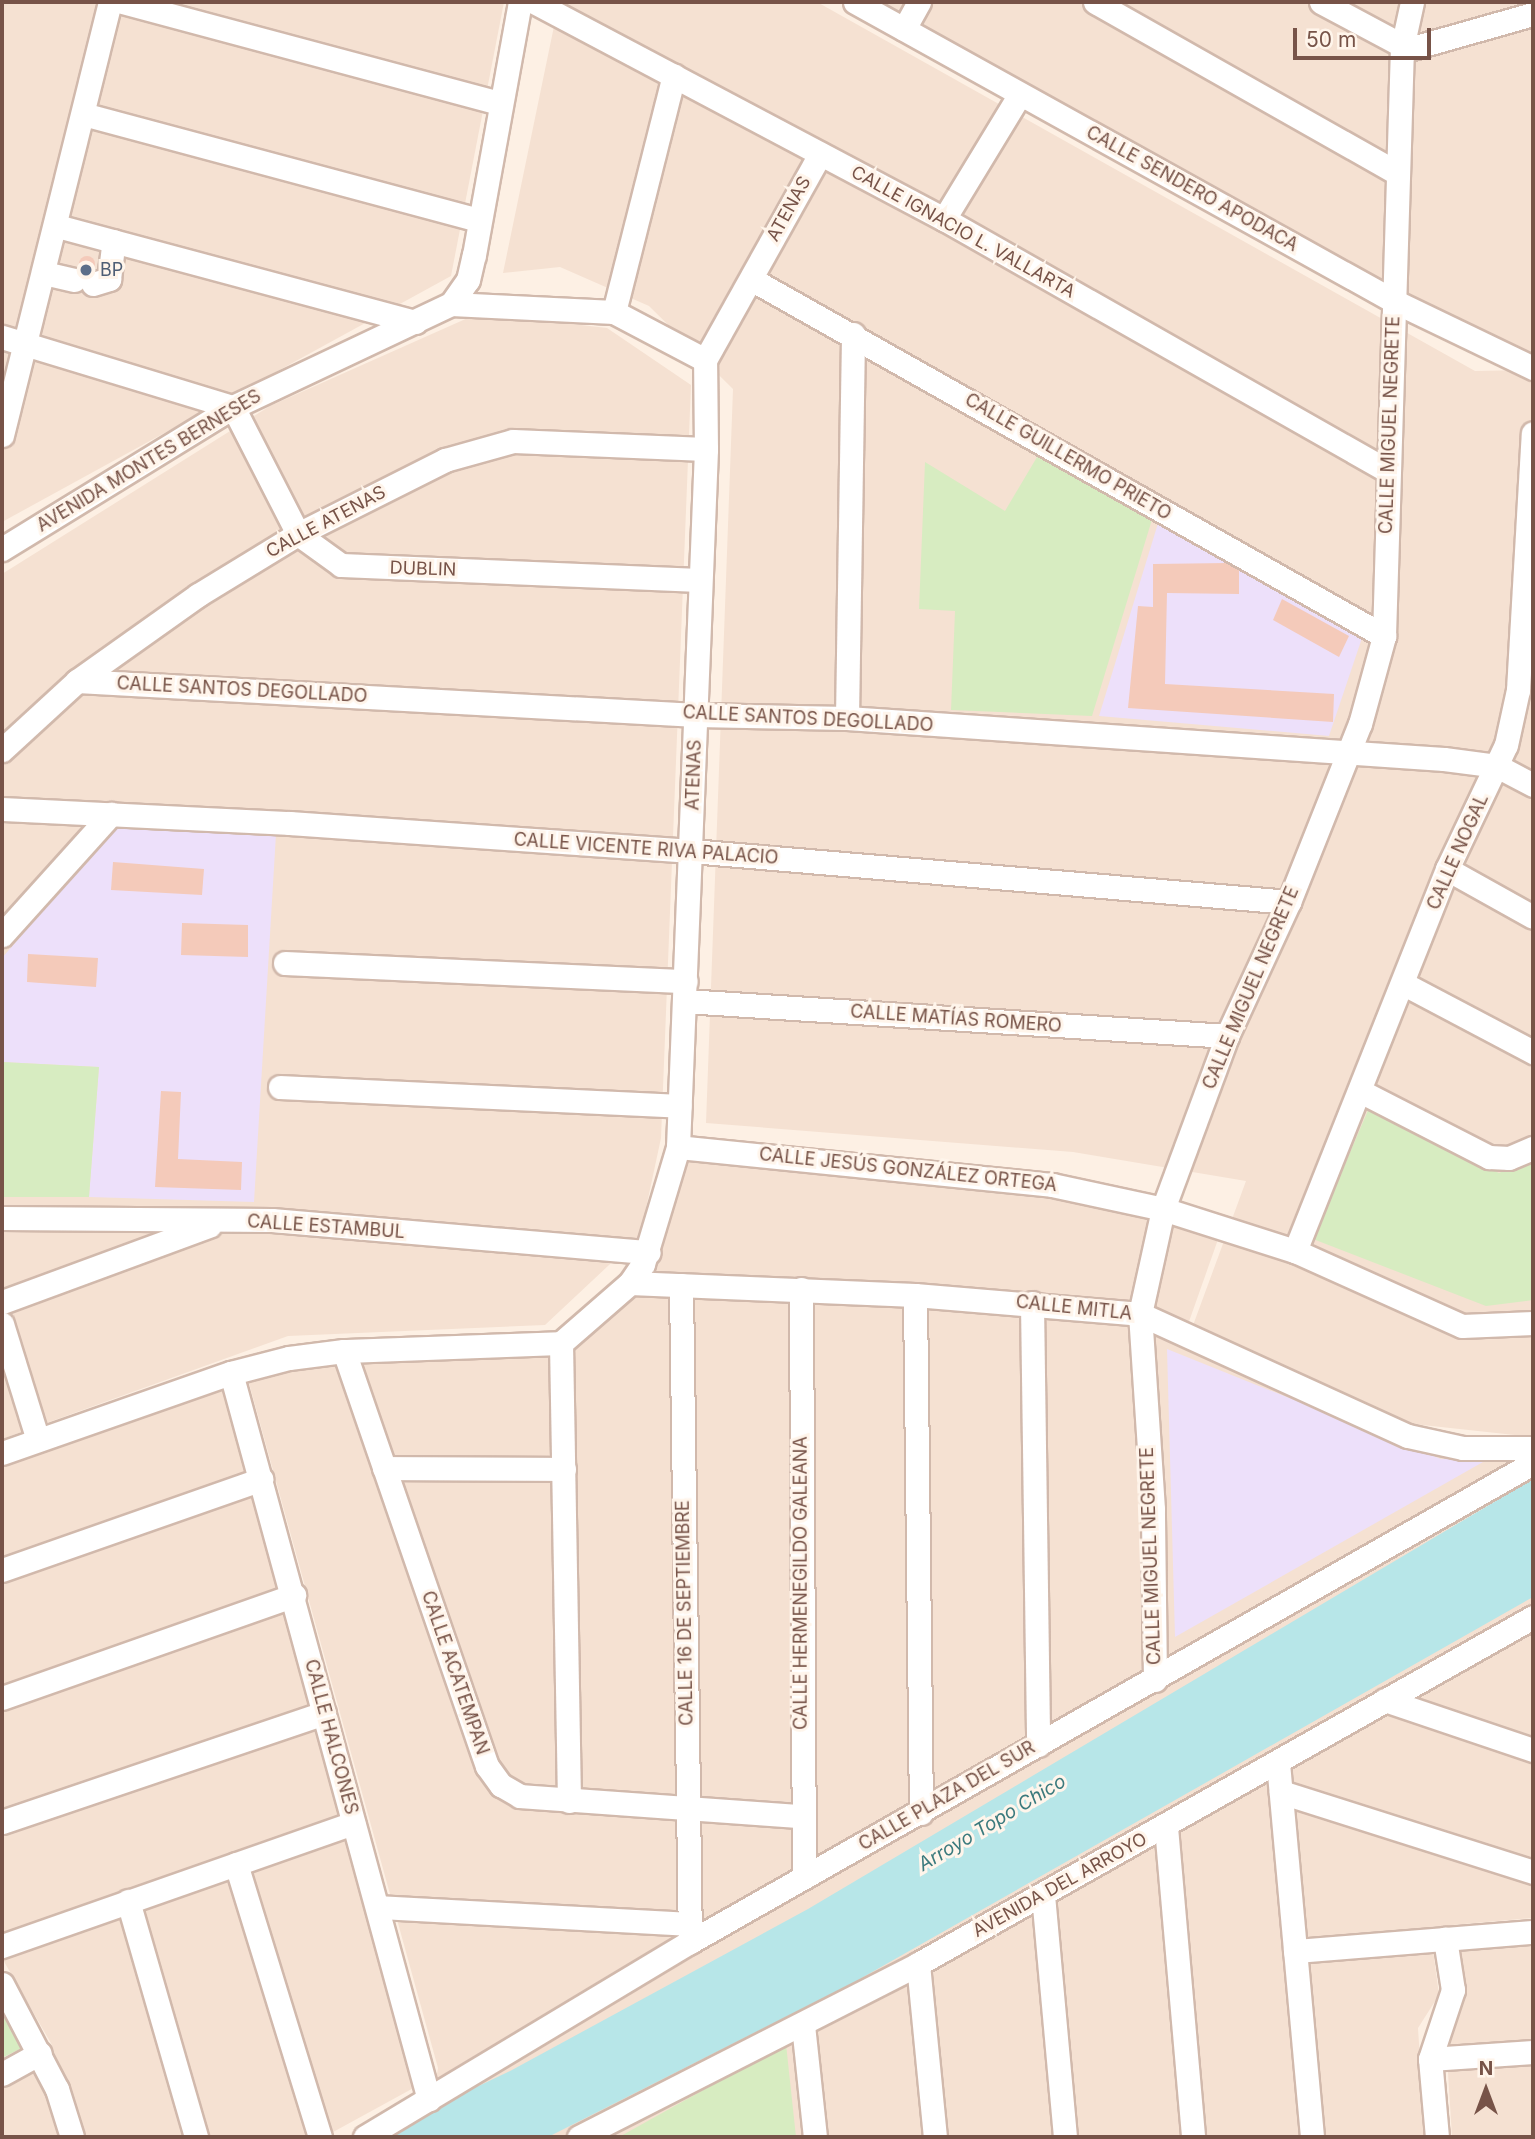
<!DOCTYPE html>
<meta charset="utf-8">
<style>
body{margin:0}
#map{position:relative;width:1535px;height:2139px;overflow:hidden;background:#fdf0e4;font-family:Inter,sans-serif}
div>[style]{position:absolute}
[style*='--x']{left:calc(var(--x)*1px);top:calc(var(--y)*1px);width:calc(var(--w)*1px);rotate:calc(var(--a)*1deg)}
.residential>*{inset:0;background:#f5e1d2}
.education>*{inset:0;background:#ede0fa}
.green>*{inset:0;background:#d7ecc1}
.water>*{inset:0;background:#b7e6e8}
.building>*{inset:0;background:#f4caba}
.round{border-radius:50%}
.roads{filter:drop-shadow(2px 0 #d1b9ac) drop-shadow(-2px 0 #d1b9ac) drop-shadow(0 2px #d1b9ac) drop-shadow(0 -2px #d1b9ac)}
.minor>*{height:23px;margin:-11.5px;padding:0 11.5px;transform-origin:11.5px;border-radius:11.5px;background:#fff}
.dots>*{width:19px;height:19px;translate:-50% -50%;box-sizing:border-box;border:4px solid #fff5eb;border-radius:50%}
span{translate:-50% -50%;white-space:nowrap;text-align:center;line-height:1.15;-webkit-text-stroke:6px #fff5eb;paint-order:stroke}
.street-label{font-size:18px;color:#775348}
.service-label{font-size:18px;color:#4e5e75}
.left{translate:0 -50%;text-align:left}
.water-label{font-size:19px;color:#3b7a7d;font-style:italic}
.frame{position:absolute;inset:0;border:4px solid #775348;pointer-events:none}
.north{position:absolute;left:1451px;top:2055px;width:70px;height:70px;-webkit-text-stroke:5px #fff5eb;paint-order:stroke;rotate:0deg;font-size:19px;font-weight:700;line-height:28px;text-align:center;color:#775348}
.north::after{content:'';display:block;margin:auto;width:24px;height:32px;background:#775348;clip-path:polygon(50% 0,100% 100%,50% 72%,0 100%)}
.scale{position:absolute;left:1293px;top:28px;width:138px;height:32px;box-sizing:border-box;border:4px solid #775348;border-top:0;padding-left:9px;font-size:21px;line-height:24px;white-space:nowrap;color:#775348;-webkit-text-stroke:5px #fff5eb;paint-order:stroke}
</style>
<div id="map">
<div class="residential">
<div style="clip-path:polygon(2px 2px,504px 2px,451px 276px,2px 522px)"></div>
<div style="clip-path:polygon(559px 2px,817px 2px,1475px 371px,1533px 370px,1533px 1437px,1386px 1421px,1188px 1339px,1246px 1181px,1073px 1152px,706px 1123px,733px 389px,649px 306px,560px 267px,503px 273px)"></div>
<div style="clip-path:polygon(874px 2px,1533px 2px,1533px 366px)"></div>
<div style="clip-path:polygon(479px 313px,607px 328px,691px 385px,661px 1138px,640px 1236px,545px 1325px,288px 1336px,2px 1439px,2px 574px,270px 406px)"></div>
<div style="clip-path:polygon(687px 1158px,1163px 1212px,1221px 1231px,1180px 1347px,1435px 1449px,1533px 1447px,1533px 1918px,1430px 1927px,1439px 1995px,1418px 2028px,1425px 2137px,426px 2137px,438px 2068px,247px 1376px,304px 1361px,557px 1347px,653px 1265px)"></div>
<div style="clip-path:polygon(221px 1384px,419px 2085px,324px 2137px,2px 2137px,2px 2067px,52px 2045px,2px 1958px,2px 1458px)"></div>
<div style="clip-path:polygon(1533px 1938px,1533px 2137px,1452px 2137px,1446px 2040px,1466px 1997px,1453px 1944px)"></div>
</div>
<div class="education">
<div style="clip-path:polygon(1159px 520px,1364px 632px,1329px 736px,1099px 716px)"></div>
<div style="clip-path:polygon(116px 825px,276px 834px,254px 1202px,89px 1197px,99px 1067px,2px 1062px,2px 958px)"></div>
<div style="clip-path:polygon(1167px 1349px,1441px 1459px,1490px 1458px,1175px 1637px)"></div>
</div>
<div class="green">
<div style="clip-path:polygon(1040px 452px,1154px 513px,1092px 716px,951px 710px,955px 611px,919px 609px,925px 462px,1005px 511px)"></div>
<div style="clip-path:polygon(2px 1062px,99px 1067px,89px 1197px,2px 1197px)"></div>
<div style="clip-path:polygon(1369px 1108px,1499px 1173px,1533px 1158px,1533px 1300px,1486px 1306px,1313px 1239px)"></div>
<div style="clip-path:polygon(2px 2014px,22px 2048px,2px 2058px)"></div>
<div style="clip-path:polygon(786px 2044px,796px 2137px,619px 2137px)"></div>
</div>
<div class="water">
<div style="clip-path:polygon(1533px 1479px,1533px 1597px,851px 1984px,548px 2137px,372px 2137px,512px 2070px,808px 1909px)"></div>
</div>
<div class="building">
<div class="round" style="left:79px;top:256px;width:16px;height:16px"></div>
<div style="clip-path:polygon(1227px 563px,1239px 570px,1239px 594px,1167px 593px,1165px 684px,1334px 694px,1333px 722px,1128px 708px,1138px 606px,1153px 607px,1153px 564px)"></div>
<div style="clip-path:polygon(1282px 599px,1349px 636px,1339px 657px,1273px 620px)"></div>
<div style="clip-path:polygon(113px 862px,204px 869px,202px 895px,111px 890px)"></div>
<div style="clip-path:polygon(182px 923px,248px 925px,248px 957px,181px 955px)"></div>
<div style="clip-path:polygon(28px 954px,98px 958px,96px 987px,27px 982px)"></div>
<div style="clip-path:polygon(161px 1091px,181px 1092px,178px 1159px,242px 1162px,241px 1190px,155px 1187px)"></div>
</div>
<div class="roads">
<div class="minor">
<div style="--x:122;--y:2;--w:391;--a:15"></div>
<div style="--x:534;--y:2;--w:464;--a:27.9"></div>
<div style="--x:944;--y:219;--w:511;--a:29.58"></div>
<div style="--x:855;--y:2;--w:616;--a:29.02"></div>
<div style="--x:1394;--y:301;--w:154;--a:25.7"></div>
<div style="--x:1095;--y:2;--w:347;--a:29.5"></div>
<div style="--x:1321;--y:2;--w:100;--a:28.1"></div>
<div style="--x:1409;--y:49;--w:129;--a:-15.8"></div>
<div style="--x:904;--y:29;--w:31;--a:-61"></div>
<div style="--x:83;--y:114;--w:410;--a:15"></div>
<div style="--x:944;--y:219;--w:146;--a:-58.7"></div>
<div style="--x:57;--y:226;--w:371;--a:15"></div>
<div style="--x:44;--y:273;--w:31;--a:13"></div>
<div style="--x:751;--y:279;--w:727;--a:29.42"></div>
<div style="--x:93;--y:284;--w:17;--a:-17"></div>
<div style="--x:109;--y:279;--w:38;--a:-83"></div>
<div style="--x:451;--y:304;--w:163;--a:2.8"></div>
<div style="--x:614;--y:312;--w:103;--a:27.8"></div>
<div style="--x:614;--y:312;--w:244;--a:-75.8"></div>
<div style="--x:2;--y:337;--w:241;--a:16.9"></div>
<div style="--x:233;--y:407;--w:143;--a:62.9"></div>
<div style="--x:298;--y:534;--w:53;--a:35.8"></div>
<div style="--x:341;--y:565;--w:359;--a:2.4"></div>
<div style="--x:2;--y:435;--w:446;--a:-76"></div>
<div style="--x:2;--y:549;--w:271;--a:-31.6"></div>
<div style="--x:233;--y:407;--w:241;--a:-25.3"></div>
<div style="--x:451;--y:304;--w:29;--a:-55"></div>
<div style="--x:468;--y:280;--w:26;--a:-77"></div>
<div style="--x:474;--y:255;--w:257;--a:-79.7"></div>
<div style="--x:77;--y:681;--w:620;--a:3.14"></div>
<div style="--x:696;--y:715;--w:151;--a:1.1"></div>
<div style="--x:847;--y:718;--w:598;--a:3.93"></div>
<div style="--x:1444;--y:759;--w:53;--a:7.5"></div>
<div style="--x:1497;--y:766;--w:41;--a:27.8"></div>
<div style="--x:847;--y:718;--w:384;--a:-89.1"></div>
<div style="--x:2;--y:750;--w:102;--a:-42.6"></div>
<div style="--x:77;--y:681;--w:148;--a:-35.4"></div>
<div style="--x:198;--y:595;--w:117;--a:-31.4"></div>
<div style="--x:298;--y:534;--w:165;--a:-26.7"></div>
<div style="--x:445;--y:460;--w:71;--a:-15.6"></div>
<div style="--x:513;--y:441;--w:193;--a:2.4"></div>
<div style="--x:2;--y:809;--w:288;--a:2.8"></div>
<div style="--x:290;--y:823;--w:402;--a:4"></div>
<div style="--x:691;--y:851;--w:600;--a:4.87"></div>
<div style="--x:1447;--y:869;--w:98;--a:29.2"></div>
<div style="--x:2;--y:935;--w:163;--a:-48"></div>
<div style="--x:285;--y:963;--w:401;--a:2.6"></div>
<div style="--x:1404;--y:984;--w:146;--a:27.8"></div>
<div style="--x:685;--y:1001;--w:543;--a:3.69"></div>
<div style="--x:280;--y:1087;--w:400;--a:2.7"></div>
<div style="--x:1362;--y:1092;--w:143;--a:27.1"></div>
<div style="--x:1489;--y:1157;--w:20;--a:3"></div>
<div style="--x:1509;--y:1158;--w:26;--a:-23"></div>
<div style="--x:678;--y:1147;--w:376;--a:5.8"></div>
<div style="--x:1052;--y:1185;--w:114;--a:12.2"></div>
<div style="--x:1163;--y:1209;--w:139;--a:17.7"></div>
<div style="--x:1295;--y:1251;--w:183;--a:24.2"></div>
<div style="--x:1462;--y:1326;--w:71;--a:-2.4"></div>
<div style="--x:2;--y:1218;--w:270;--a:0.4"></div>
<div style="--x:272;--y:1220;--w:378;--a:4.9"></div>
<div style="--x:1295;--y:1251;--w:411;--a:-68.3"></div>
<div style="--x:1447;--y:869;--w:137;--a:-64.6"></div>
<div style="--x:1506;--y:745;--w:56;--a:-77.7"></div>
<div style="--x:1518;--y:690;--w:257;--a:-86.7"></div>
<div style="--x:630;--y:1283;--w:285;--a:2.4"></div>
<div style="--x:915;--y:1295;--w:226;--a:4.8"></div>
<div style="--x:1140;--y:1314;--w:294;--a:24.5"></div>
<div style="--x:1408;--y:1436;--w:56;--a:12.3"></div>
<div style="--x:1463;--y:1448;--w:70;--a:0"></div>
<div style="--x:681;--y:1285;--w:657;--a:89.22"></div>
<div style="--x:801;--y:1289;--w:588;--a:89.71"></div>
<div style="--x:915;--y:1295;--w:518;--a:89.34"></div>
<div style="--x:2;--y:1302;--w:221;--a:-20.2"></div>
<div style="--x:1032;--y:1303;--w:442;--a:89.2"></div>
<div style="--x:2;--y:1324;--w:121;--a:72.8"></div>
<div style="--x:561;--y:1343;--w:458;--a:89"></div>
<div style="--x:344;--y:1351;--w:439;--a:71"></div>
<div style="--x:487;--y:1766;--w:24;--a:54"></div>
<div style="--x:501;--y:1785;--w:22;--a:30"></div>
<div style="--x:520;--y:1796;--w:281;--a:4.1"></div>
<div style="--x:231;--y:1373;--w:753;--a:74.76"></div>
<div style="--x:2;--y:1453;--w:243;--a:-19.3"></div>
<div style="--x:231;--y:1373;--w:60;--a:-14.5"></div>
<div style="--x:289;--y:1358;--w:55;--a:-7.3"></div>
<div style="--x:344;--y:1351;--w:217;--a:-2.1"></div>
<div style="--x:561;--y:1343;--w:91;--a:-41"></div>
<div style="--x:630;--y:1283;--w:23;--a:-56"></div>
<div style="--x:643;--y:1264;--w:122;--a:-73.3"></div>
<div style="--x:678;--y:1147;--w:699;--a:-87.7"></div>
<div style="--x:706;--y:449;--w:89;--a:-90.6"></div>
<div style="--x:705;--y:360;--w:236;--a:-60.8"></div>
<div style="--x:384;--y:1468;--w:180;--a:0.3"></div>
<div style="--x:2;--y:1570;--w:275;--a:-19.3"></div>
<div style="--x:1155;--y:1680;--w:171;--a:-90.7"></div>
<div style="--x:1153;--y:1509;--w:195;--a:-93.8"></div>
<div style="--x:1140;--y:1314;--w:107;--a:-77.6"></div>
<div style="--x:1163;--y:1209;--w:184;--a:-69.7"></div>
<div style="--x:1227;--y:1036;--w:148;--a:-65.2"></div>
<div style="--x:1289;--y:902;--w:192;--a:-68.3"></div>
<div style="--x:1360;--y:724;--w:91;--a:-74.7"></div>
<div style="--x:1384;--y:636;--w:588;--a:-88.25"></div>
<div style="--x:1402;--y:48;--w:47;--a:-77.7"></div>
<div style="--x:2;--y:1698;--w:310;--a:-19.4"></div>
<div style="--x:1385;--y:1700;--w:156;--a:18.7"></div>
<div style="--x:1278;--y:1763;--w:376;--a:84.8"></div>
<div style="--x:1281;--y:1792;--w:264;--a:17.6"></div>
<div style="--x:2;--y:1822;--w:340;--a:-18.7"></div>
<div style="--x:1166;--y:1827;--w:311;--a:85"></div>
<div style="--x:236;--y:1864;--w:286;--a:72.9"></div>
<div style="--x:1043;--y:1895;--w:243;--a:84.8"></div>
<div style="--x:128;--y:1901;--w:246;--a:73.9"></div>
<div style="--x:378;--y:1907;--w:311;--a:3.1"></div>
<div style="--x:2;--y:1946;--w:372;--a:-19.3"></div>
<div style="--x:1295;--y:1951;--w:239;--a:-4.6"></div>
<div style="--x:918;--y:1964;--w:174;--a:84.4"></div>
<div style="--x:2;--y:1984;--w:119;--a:62.4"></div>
<div style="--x:57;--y:2089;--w:50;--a:72.6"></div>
<div style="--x:803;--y:2025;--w:113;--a:83.9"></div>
<div style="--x:1430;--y:2059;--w:103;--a:-3.9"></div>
<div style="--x:2;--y:2074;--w:43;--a:-28.9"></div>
<div style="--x:365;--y:2137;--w:379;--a:-31"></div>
<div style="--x:690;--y:1942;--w:970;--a:-29.61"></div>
<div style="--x:579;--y:2137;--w:381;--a:-27"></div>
<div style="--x:918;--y:1964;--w:706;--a:-29.43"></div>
<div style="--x:1437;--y:2137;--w:78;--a:-95.1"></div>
<div style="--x:1430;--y:2059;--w:73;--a:-71.6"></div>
<div style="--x:1453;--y:1990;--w:52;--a:-98.9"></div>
</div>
</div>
<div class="dots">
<div style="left:86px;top:270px;background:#5c6f8a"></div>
</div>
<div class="street-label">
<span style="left:1192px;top:189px;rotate:29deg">CALLE SENDERO APODACA</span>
<span style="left:789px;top:209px;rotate:-61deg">ATENAS</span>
<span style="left:963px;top:232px;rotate:29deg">CALLE IGNACIO L. VALLARTA</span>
<span style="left:1390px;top:425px;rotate:-88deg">CALLE MIGUEL NEGRETE</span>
<span style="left:1068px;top:457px;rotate:30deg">CALLE GUILLERMO PRIETO</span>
<span style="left:149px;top:461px;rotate:-31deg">AVENIDA MONTES BERNESES</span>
<span style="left:326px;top:522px;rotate:-28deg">CALLE ATENAS</span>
<span style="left:423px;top:569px;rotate:2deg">DUBLIN</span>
<span style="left:242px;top:690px;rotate:3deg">CALLE SANTOS DEGOLLADO</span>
<span style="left:808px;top:719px;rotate:3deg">CALLE SANTOS DEGOLLADO</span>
<span style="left:694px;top:775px;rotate:-88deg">ATENAS</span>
<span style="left:646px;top:849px;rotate:4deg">CALLE VICENTE RIVA PALACIO</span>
<span style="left:1458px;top:852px;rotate:-66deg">CALLE NOGAL</span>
<span style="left:1251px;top:988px;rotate:-67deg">CALLE MIGUEL NEGRETE</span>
<span style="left:956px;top:1019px;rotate:4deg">CALLE MATÍAS ROMERO</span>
<span style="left:908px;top:1170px;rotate:6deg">CALLE JESÚS GONZÁLEZ ORTEGA</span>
<span style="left:326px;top:1227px;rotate:4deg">CALLE ESTAMBUL</span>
<span style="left:1074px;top:1308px;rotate:6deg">CALLE MITLA</span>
<span style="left:1151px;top:1556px;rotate:-92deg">CALLE MIGUEL NEGRETE</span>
<span style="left:801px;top:1583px;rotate:-90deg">CALLE HERMENEGILDO GALEANA</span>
<span style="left:685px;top:1613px;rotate:-91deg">CALLE 16 DE SEPTIEMBRE</span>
<span style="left:455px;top:1673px;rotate:71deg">CALLE ACATEMPAN</span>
<span style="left:331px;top:1737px;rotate:75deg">CALLE HALCONES</span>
<span style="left:947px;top:1796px;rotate:-30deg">CALLE PLAZA DEL SUR</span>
<span style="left:1060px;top:1885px;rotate:-29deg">AVENIDA DEL ARROYO</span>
</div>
<div class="service-label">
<span class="left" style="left:100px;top:270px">BP</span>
</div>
<div class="water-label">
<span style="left:992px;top:1823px;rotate:-31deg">Arroyo Topo Chico</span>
</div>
<div class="frame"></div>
<div class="north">N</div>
<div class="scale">50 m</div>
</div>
